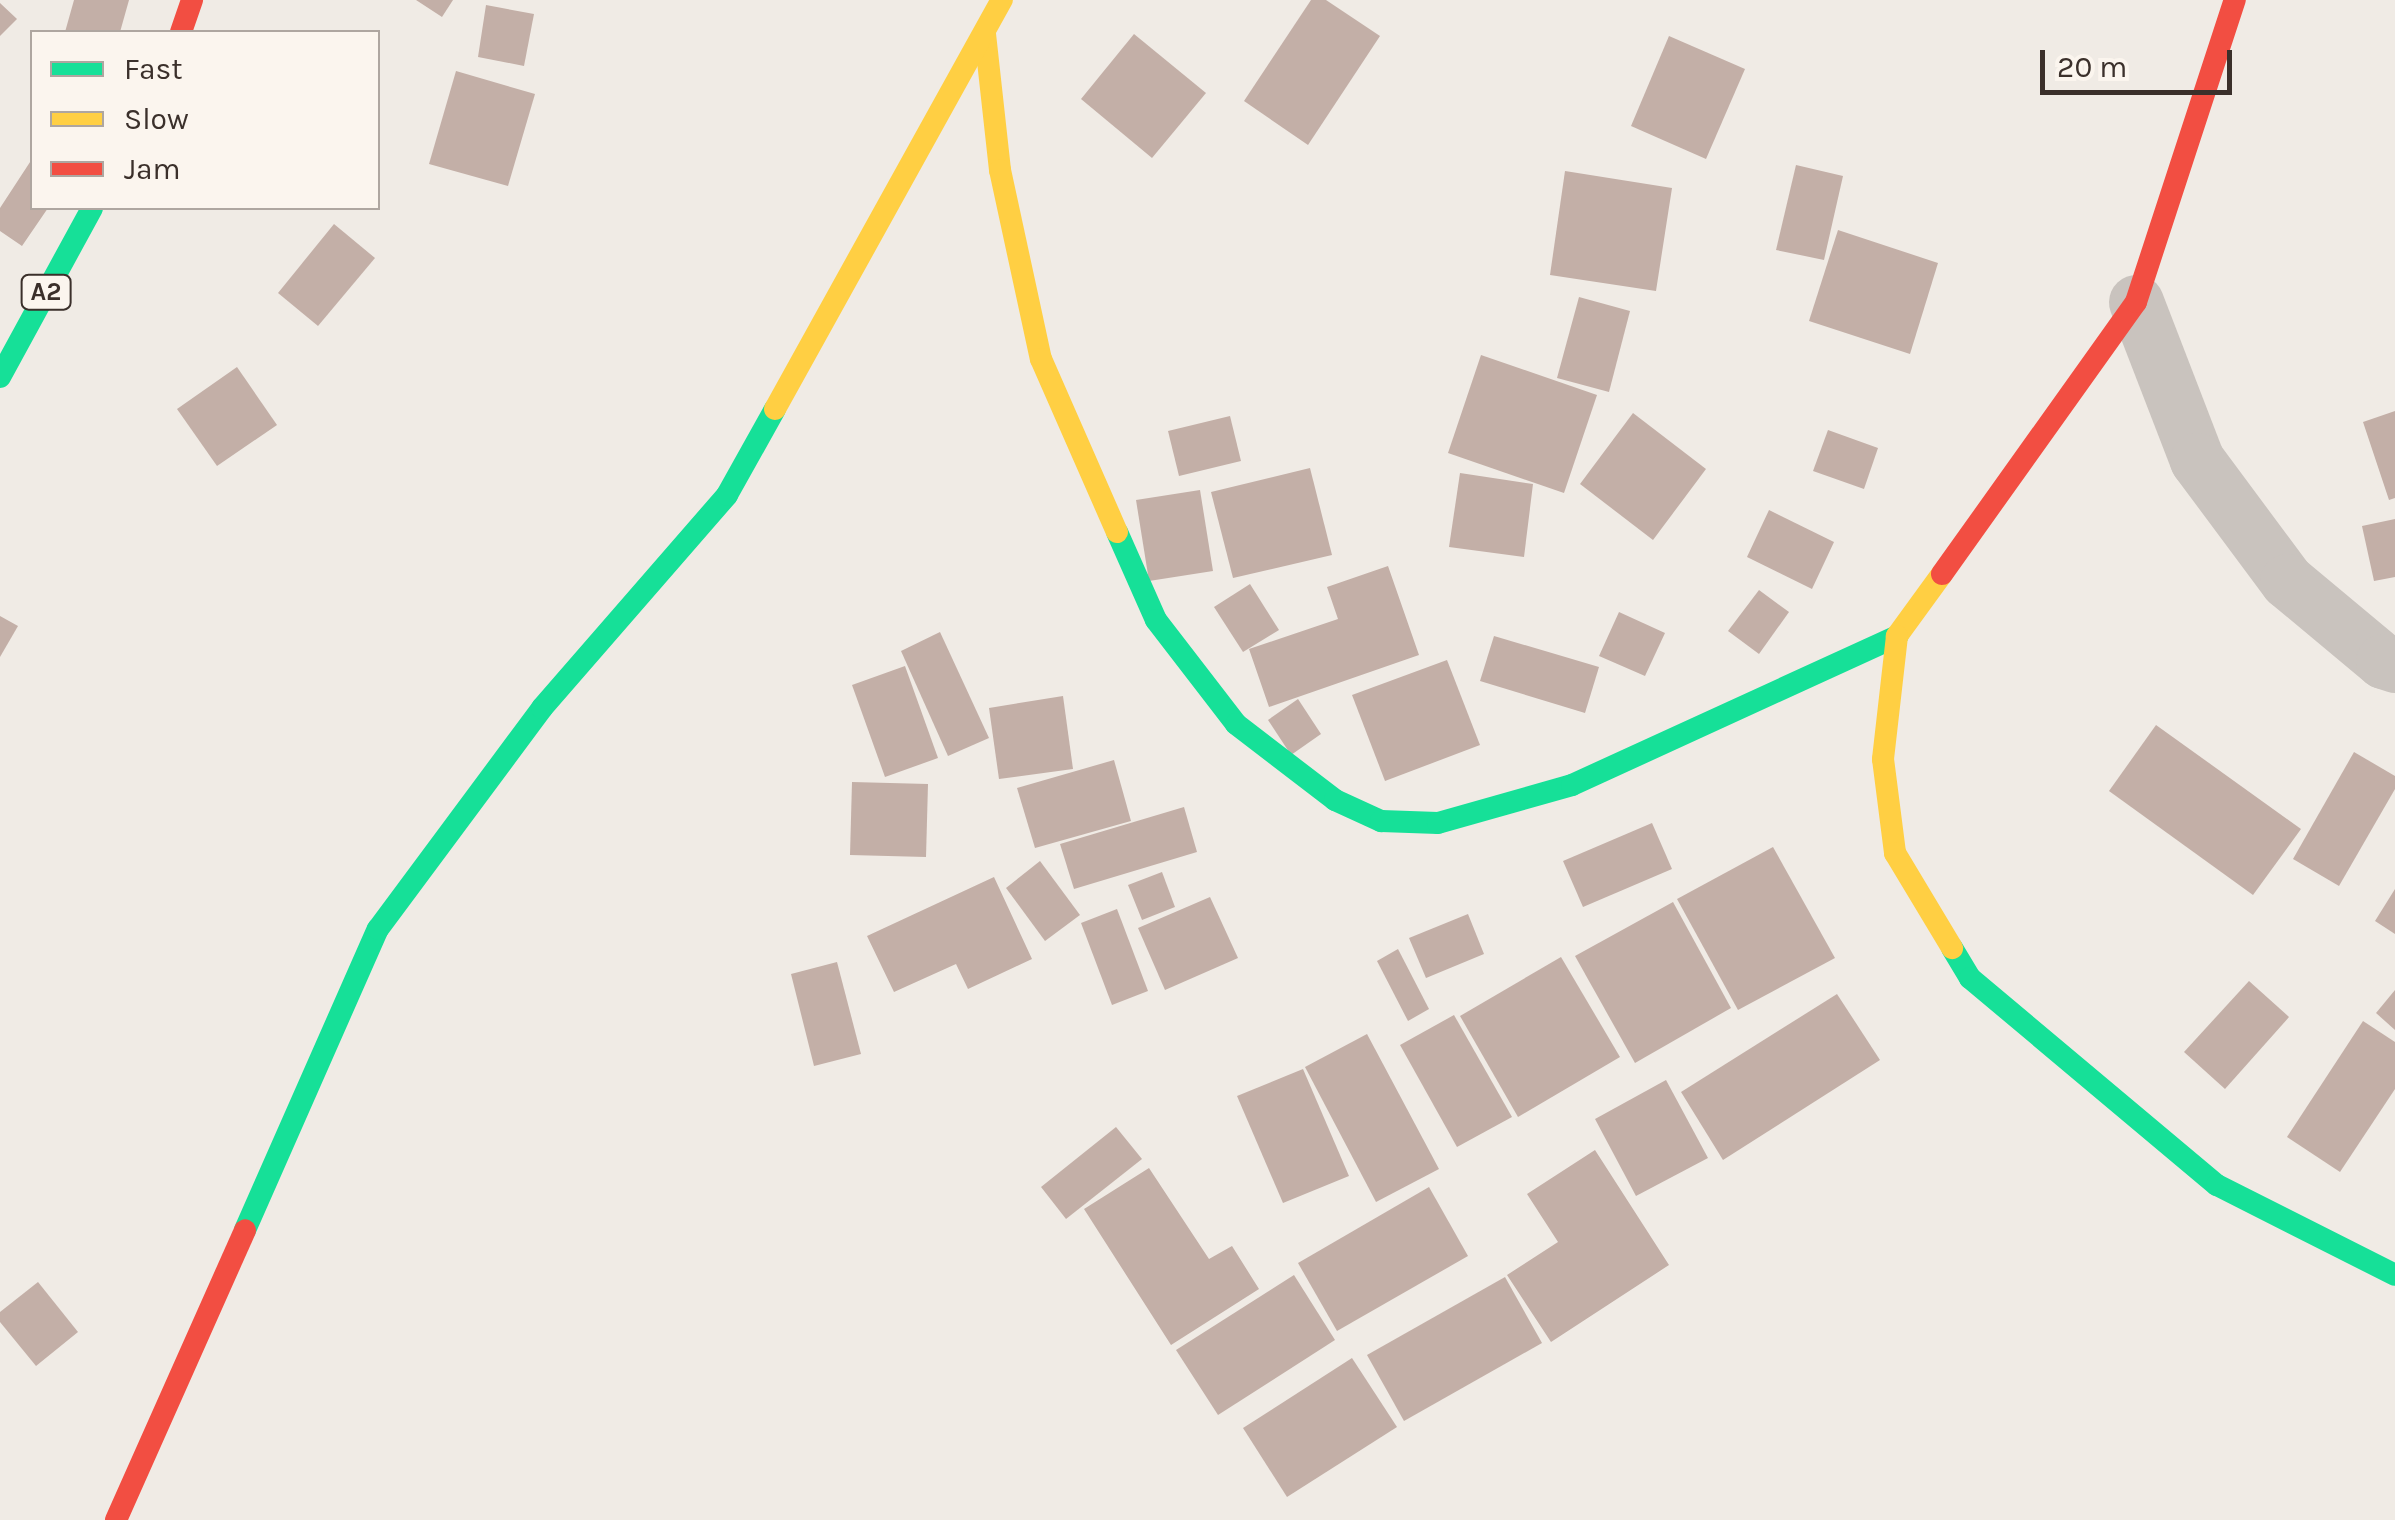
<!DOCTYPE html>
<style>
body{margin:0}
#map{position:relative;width:2395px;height:1520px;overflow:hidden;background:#f0ebe5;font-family:Karla,sans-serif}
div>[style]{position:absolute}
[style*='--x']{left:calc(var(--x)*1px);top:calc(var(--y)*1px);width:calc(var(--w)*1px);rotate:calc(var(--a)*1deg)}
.building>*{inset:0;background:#c3afa7}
.street>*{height:55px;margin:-27.5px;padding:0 27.5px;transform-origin:27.5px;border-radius:27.5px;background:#c9c3be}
.fast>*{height:22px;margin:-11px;padding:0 11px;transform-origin:11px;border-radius:11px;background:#16e098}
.slow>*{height:22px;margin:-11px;padding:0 11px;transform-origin:11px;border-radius:11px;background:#ffcf43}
.jam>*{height:22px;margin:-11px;padding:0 11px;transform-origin:11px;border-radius:11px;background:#f24e42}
span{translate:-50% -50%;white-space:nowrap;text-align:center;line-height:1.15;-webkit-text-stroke:9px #fbf5ee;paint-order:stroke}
.shield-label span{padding:2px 8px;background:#fbf5ee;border:2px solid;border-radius:8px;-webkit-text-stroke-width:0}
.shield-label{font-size:25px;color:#3b302b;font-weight:700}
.legend{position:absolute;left:30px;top:30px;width:350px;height:180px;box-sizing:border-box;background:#fbf5ee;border:2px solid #aea6a0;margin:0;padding:12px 18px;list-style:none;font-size:30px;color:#3b302b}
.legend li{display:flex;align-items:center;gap:20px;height:50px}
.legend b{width:50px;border:2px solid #aea6a0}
.scale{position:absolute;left:2040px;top:50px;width:192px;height:45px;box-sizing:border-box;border:5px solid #3b302b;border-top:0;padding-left:12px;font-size:30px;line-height:35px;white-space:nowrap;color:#3b302b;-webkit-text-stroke:8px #fbf5ee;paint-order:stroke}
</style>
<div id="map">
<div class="building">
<div style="clip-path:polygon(74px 0,129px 0,120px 32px,65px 32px)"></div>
<div style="clip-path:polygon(416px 0,453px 0,442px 17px)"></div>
<div style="clip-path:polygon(1311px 0,1326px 0,1380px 36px,1308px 145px,1244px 101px)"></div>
<div style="clip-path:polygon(0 3px,17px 19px,0 36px)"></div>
<div style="clip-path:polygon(486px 5px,534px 14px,524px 66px,478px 57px)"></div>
<div style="clip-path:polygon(1134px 34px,1206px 93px,1152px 158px,1081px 99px)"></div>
<div style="clip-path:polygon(1669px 36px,1745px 69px,1706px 159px,1631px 126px)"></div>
<div style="clip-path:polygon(456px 71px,535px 94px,508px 186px,429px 164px)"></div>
<div style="clip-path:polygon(32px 159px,32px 208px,48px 208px,22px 246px,0 231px,0 208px)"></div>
<div style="clip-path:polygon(1796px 165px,1843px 176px,1824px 260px,1776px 250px)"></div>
<div style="clip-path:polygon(1565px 171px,1672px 188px,1656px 291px,1550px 275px)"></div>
<div style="clip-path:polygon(334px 224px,375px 258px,318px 326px,278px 293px)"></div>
<div style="clip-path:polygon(1838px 230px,1938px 263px,1910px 354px,1809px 321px)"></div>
<div style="clip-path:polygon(1579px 297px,1630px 311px,1609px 392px,1557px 378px)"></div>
<div style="clip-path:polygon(1481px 355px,1597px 395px,1564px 493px,1448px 453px)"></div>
<div style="clip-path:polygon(237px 367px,277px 425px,217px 466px,177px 409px)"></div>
<div style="clip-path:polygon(2395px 411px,2395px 498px,2389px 500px,2363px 422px)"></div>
<div style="clip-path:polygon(1633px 413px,1706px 469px,1653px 540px,1580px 484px)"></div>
<div style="clip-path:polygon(1230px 416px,1241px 461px,1179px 476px,1168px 431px)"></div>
<div style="clip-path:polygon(1828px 430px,1878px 448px,1864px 489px,1813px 471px)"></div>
<div style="clip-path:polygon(1310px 468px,1332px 555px,1233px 578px,1211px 492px)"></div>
<div style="clip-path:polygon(1460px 473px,1533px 484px,1524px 557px,1449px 547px)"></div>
<div style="clip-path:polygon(1200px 490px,1213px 571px,1149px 581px,1136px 500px)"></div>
<div style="clip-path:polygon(1769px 510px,1834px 542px,1812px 589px,1747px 557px)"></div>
<div style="clip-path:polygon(2395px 519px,2395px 577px,2374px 581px,2362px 526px)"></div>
<div style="clip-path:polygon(1388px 566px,1419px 655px,1269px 707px,1249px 649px,1338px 619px,1327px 587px)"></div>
<div style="clip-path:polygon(1250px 584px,1279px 630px,1243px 652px,1214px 607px)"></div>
<div style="clip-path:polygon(1759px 590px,1789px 612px,1759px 654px,1728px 631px)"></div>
<div style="clip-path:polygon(1619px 612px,1665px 633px,1645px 676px,1599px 656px)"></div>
<div style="clip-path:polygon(0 616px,18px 626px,0 657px)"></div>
<div style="clip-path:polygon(940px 632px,989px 738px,948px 756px,901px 651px)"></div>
<div style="clip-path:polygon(1494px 636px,1599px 667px,1585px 713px,1480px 681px)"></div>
<div style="clip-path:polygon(1447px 660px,1480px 745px,1385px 781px,1352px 695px)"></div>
<div style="clip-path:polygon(905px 666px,938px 758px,885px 777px,852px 685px)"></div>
<div style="clip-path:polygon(1063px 696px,1073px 769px,999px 779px,989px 708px)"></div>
<div style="clip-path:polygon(1298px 699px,1321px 734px,1291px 755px,1268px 720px)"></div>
<div style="clip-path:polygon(2156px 725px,2301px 829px,2253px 895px,2109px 791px)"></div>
<div style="clip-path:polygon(2354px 752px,2395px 776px,2395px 789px,2339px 886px,2293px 859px)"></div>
<div style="clip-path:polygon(1114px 760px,1131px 821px,1035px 848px,1017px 788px)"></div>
<div style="clip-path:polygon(852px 782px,928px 784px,926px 857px,850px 855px)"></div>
<div style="clip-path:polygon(1184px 807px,1197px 852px,1074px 889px,1060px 844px)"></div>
<div style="clip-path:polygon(1652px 823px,1672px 869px,1583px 907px,1563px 861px)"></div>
<div style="clip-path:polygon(1773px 847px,1835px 958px,1738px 1010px,1677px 899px)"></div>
<div style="clip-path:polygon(1040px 861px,1080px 915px,1045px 941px,1006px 888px)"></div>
<div style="clip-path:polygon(1162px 872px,1175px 907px,1142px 920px,1128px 885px)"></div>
<div style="clip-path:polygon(994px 877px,1032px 959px,968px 989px,956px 964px,894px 992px,867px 936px)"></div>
<div style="clip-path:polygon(2395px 889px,2395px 934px,2375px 921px)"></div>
<div style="clip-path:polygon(1210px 897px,1238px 958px,1165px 990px,1138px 928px)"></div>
<div style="clip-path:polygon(1673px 902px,1731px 1008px,1635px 1063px,1575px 956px)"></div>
<div style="clip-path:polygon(1117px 909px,1148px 991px,1112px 1005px,1081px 923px)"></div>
<div style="clip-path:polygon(1468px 914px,1484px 954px,1426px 978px,1409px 938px)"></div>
<div style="clip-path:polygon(1398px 949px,1429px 1009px,1408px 1021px,1377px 961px)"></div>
<div style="clip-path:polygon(1561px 957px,1620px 1057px,1518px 1117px,1460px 1016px)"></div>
<div style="clip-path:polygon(837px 962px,861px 1054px,814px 1066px,791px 974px)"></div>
<div style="clip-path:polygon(2249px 981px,2289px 1017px,2225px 1089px,2184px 1052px)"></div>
<div style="clip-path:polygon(2395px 990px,2395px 1030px,2376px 1013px)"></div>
<div style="clip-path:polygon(1837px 994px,1880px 1060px,1723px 1160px,1681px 1092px)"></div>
<div style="clip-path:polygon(1454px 1015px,1512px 1117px,1457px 1147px,1400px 1045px)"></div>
<div style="clip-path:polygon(2363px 1021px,2395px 1042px,2395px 1089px,2340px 1172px,2287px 1137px)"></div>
<div style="clip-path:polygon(1367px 1034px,1439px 1169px,1376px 1202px,1305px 1067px)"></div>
<div style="clip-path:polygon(1303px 1069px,1349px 1176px,1283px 1203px,1237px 1096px)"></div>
<div style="clip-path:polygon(1666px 1080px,1708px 1158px,1636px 1196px,1595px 1119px)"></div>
<div style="clip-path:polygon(1116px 1127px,1142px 1159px,1066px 1219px,1041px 1187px)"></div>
<div style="clip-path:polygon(1595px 1150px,1669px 1265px,1551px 1342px,1507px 1275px,1558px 1242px,1527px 1194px)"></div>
<div style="clip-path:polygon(1149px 1168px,1209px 1259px,1232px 1246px,1259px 1289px,1171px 1345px,1084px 1209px)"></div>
<div style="clip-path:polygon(1429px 1187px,1468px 1256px,1337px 1331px,1298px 1263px)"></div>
<div style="clip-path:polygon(1294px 1275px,1335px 1340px,1218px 1415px,1176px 1350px)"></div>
<div style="clip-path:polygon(1505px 1277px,1542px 1343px,1404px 1421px,1367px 1355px)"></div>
<div style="clip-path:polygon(38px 1282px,78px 1332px,36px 1366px,0 1322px,0 1312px)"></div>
<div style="clip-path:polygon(1352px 1358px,1397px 1427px,1287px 1497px,1243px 1428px)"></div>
</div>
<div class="street">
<div style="--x:2136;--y:302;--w:169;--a:68.9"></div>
<div style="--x:2197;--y:460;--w:151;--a:53.4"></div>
<div style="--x:2287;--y:581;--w:125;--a:39.8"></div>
<div style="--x:2383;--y:661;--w:13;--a:18"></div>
</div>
<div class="fast">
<div style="--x:0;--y:377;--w:192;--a:-61.4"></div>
<div style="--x:1117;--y:532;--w:96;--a:66.1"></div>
<div style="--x:1156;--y:620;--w:131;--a:52.4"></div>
<div style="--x:1236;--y:724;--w:125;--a:37.5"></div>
<div style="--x:1335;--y:800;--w:51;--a:24.5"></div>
<div style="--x:1381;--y:821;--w:57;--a:2"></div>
<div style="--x:1438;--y:823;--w:139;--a:-15.8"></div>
<div style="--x:1572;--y:785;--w:358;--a:-24.6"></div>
<div style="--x:1952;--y:948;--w:35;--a:59"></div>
<div style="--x:1970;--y:978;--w:322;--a:40"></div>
<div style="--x:2217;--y:1185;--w:199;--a:26.8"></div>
<div style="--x:245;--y:1230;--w:329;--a:-66.2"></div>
<div style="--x:378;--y:929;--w:275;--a:-53.4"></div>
<div style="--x:542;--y:708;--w:282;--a:-49"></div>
<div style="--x:727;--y:495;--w:98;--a:-60.8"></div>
</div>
<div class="slow">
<div style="--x:985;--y:34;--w:137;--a:83.7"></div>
<div style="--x:1000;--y:170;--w:193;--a:77.8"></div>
<div style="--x:1041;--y:359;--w:189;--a:66.3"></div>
<div style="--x:775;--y:409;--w:468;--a:-61"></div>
<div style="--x:1942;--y:574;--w:77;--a:126"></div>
<div style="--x:1897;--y:636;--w:124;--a:96.5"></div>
<div style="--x:1883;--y:759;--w:95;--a:82.7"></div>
<div style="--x:1895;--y:853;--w:111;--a:59"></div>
</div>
<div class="jam">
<div style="--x:181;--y:32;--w:34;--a:-71"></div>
<div style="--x:1942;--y:574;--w:334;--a:-54.5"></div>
<div style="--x:2136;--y:302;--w:318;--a:-71.9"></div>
<div style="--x:116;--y:1520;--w:317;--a:-66"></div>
</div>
<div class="shield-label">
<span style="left:46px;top:292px">A2</span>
</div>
<ul class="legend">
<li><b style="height:12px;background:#16e098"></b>Fast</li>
<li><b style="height:12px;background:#ffcf43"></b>Slow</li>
<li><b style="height:12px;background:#f24e42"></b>Jam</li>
</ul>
<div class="scale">20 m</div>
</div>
